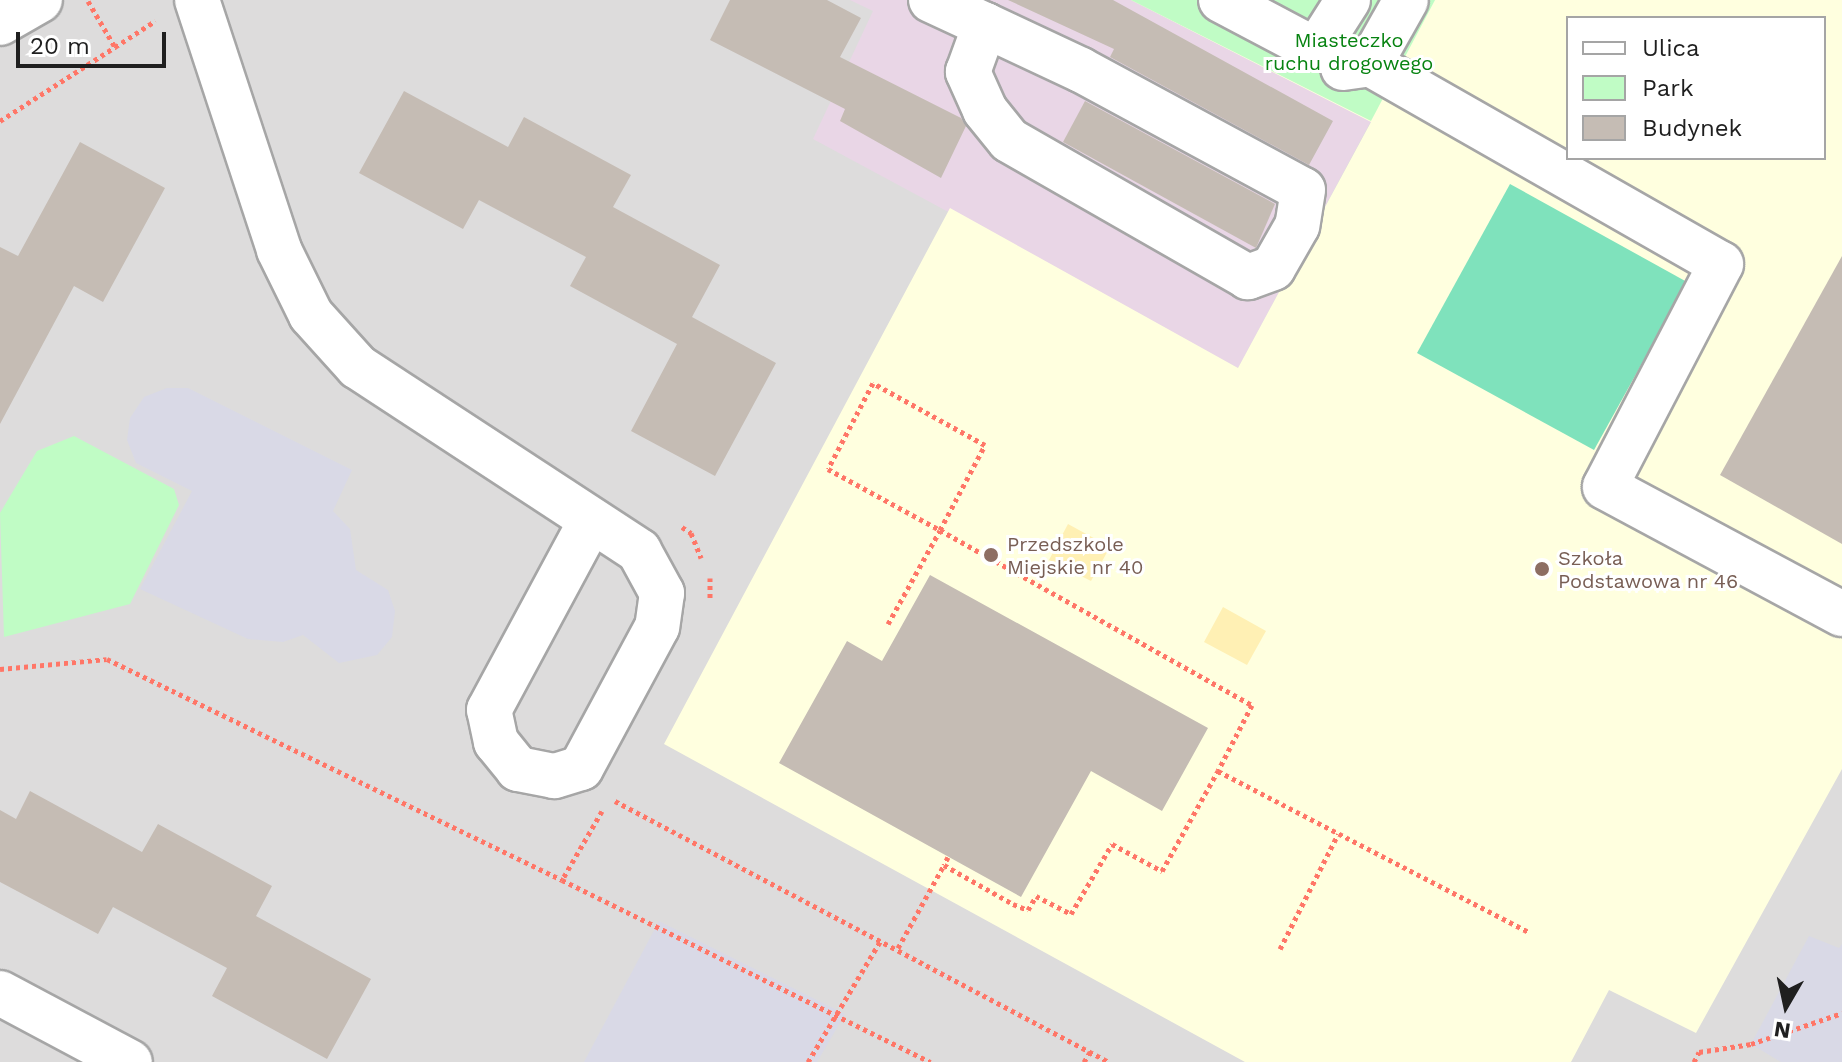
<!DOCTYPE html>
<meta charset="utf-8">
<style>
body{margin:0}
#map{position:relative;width:1842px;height:1062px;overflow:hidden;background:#f0ece5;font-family:"Work Sans",sans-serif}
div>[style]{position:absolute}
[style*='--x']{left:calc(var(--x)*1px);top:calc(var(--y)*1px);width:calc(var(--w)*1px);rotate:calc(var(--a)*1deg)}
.residential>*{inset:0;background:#dddcdc}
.industrial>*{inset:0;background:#e9d6e6}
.education>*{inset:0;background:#ffffdf}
.sand>*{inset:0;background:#fff0b4}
.park>*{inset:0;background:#c0fcc5}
.pitch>*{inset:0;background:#7fe2bc}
.plaza>*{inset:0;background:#d9d9e6}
.building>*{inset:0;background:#c5bcb4}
.path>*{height:5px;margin-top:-2.5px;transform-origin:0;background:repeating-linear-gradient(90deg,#ff7667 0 4px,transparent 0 8px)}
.roads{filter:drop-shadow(2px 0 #a6a6a6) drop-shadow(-2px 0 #a6a6a6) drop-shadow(0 2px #a6a6a6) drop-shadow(0 -2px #a6a6a6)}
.minor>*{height:44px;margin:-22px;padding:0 22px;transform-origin:22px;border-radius:22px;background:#fff}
.dots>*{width:22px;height:22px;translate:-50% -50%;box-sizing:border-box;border:4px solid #fff;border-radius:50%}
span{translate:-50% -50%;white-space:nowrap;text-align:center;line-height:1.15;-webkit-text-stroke:6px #fff;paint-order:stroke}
.park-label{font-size:20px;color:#078311}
.education-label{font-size:20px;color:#785e54}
.left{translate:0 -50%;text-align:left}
.legend{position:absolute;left:1566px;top:16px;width:260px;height:144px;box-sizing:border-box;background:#fff;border:2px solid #a5a5a5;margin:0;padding:10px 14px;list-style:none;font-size:24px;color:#1f1f1f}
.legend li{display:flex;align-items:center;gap:16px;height:40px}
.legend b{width:40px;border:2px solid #a5a5a5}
.north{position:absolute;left:1746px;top:966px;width:80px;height:80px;-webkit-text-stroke:6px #fff;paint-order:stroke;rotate:189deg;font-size:22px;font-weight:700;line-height:32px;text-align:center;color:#1f1f1f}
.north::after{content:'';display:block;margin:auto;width:28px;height:36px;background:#1f1f1f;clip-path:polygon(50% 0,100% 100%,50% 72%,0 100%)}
.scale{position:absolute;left:16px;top:32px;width:150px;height:36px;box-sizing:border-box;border:4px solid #1f1f1f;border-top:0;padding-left:10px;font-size:24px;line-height:28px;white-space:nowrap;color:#1f1f1f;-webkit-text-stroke:6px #fff;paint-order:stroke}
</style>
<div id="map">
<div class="residential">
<div style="clip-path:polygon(evenodd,0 0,1842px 0,1842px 1062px,0 1062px,0 0,1568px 18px,1824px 18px,1824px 158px,1568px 158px,1568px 18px)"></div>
</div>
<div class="industrial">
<div style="clip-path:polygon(850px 0,1131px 0,1371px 121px,1238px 368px,813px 139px,873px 11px)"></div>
</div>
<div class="education">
<div style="clip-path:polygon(evenodd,1131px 0,1842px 0,1842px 769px,1696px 1033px,1609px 990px,1571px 1062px,1245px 1062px,664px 744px,950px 208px,1238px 368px,1371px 122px,1131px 0,1568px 18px,1824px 18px,1824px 158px,1568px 158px,1568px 18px)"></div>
</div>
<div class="sand">
<div style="clip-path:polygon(1068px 524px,1110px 547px,1091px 581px,1049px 560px)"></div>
<div style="clip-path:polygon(1223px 607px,1266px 631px,1247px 665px,1204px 642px)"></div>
</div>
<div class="park">
<div style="clip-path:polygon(1131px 0,1435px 0,1371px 121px)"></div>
<div style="clip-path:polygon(74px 436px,174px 489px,179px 505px,130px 604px,4px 637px,0 513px,37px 451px)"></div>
</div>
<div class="pitch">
<div style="clip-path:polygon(1510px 184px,1687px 282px,1594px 450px,1417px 353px)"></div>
</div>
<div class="plaza">
<div style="clip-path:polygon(167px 388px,188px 388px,352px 470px,333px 511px,350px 529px,356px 570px,388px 590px,395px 611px,392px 637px,377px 655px,339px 663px,303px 635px,283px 642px,248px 639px,140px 589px,192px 491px,136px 463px,127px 440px,130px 418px,144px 397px)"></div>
<div style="clip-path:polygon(659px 921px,845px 1014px,817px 1062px,584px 1062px)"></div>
<div style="clip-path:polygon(1809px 936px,1839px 948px,1842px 944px,1842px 1062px,1781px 1062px,1751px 1044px)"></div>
</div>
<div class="building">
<div style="clip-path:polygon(730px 0,827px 0,861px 18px,840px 57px,961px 118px,966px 126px,941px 178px,840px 121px,845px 109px,710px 40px)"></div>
<div style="clip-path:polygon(1008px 0,1113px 0,1333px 121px,1309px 165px,1110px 57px,1114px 49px)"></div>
<div style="clip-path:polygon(404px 91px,508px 147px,524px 117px,631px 175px,613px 207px,720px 265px,692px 317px,776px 363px,715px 476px,631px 431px,677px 344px,570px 286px,586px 257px,479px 200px,463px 229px,359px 173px)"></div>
<div style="clip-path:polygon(1085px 101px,1275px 204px,1256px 248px,1063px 142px)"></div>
<div style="clip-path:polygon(80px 142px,165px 188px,103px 302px,74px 286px,0 424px,0 247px,18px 256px)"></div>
<div style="clip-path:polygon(1842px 256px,1842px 544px,1720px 475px)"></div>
<div style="clip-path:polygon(930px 575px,1208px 728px,1162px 811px,1091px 771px,1021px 897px,779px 763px,847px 641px,882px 661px)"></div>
<div style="clip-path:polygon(30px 791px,142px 852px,158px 824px,272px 886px,256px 916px,371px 979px,327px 1059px,212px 996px,227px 968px,113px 907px,98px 934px,0 882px,0 810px,16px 819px)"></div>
</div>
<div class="path">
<div style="--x:88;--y:1;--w:53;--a:59.6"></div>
<div style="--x:115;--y:47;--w:48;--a:-33"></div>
<div style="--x:0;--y:121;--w:137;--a:-32.8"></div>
<div style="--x:682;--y:527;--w:11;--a:34"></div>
<div style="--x:691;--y:533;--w:27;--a:68"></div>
<div style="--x:710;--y:578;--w:20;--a:90"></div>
<div style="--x:888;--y:624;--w:107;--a:-61"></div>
<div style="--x:940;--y:530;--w:96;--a:-62.1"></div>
<div style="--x:985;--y:445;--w:128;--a:-151"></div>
<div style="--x:873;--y:383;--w:97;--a:117.6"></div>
<div style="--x:828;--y:469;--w:128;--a:28.6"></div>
<div style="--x:940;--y:530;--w:358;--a:29.3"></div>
<div style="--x:1252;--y:705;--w:74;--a:117.3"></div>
<div style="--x:1218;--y:771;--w:350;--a:27.4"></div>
<div style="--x:0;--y:669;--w:107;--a:-5.3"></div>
<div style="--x:107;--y:659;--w:506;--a:25.91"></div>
<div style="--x:615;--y:801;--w:559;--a:27.85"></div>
<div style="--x:602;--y:811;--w:80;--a:120.1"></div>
<div style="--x:562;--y:880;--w:411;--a:26.3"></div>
<div style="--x:948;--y:857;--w:9;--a:117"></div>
<div style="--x:944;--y:865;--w:79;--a:29.5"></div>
<div style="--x:1013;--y:904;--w:16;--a:22"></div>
<div style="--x:1028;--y:910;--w:16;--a:-60"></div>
<div style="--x:1036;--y:896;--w:39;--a:27"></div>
<div style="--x:1071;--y:914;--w:81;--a:-59.6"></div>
<div style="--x:1112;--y:844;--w:57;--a:28.4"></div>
<div style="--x:1162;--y:871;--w:115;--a:-60.8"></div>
<div style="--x:898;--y:948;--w:95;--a:-61"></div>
<div style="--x:1280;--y:949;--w:129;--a:-63.2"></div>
<div style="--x:808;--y:1062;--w:142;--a:-59.1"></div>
<div style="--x:1084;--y:1062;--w:12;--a:-59"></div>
<div style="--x:1694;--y:1062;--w:11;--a:-63"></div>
<div style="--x:1699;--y:1052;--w:53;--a:-8.7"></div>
<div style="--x:1751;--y:1044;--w:96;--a:-18.8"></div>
</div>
<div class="roads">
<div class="minor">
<div style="--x:197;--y:0;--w:263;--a:71.8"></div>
<div style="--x:279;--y:250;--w:72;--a:63.8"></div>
<div style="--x:311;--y:315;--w:70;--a:47.9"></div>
<div style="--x:358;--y:367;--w:336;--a:33.2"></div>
<div style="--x:639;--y:551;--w:48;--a:61.3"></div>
<div style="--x:662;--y:593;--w:34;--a:98"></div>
<div style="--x:657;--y:627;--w:160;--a:118.3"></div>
<div style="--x:581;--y:768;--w:28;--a:163"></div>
<div style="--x:554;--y:776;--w:37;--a:-169"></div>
<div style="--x:518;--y:769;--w:35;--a:-129"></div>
<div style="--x:496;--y:742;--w:33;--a:-102"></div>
<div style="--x:489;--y:710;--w:211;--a:-61.7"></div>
<div style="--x:931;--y:0;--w:60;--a:24.8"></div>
<div style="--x:985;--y:25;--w:106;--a:25.1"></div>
<div style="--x:1081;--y:70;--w:252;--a:28.4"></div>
<div style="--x:1303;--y:190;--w:36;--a:99"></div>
<div style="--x:1297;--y:226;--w:48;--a:119.7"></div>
<div style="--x:1273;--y:268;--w:27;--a:160"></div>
<div style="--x:1248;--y:277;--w:275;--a:-150.2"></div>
<div style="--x:1009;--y:140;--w:38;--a:-129"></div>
<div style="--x:985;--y:110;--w:42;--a:-114.1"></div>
<div style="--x:968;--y:72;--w:50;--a:-70.1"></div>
<div style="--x:1221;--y:0;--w:96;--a:27.9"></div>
<div style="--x:1306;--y:45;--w:14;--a:-4"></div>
<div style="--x:1320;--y:44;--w:52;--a:-57.5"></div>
<div style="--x:0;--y:23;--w:46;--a:-29.9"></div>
<div style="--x:1370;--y:64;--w:404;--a:29.7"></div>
<div style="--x:1721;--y:264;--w:251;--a:117.5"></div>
<div style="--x:1605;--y:487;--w:269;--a:28.2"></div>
<div style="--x:1343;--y:68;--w:27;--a:-8"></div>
<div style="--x:1370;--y:64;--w:73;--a:-60.6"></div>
<div style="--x:0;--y:993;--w:147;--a:28"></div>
</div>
</div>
<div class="dots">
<div style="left:991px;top:555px;background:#8d6e63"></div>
<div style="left:1542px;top:569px;background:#8d6e63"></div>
</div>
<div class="park-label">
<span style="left:1349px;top:52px">Miasteczko<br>ruchu drogowego</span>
</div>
<div class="education-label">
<span class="left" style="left:1007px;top:556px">Przedszkole<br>Miejskie nr 40</span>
<span class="left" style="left:1558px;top:570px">Szkoła<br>Podstawowa nr 46</span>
</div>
<ul class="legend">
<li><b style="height:10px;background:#fff"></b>Ulica</li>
<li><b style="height:22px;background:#c0fcc5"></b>Park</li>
<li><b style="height:22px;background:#c5bcb4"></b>Budynek</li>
</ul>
<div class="north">N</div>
<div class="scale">20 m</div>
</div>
